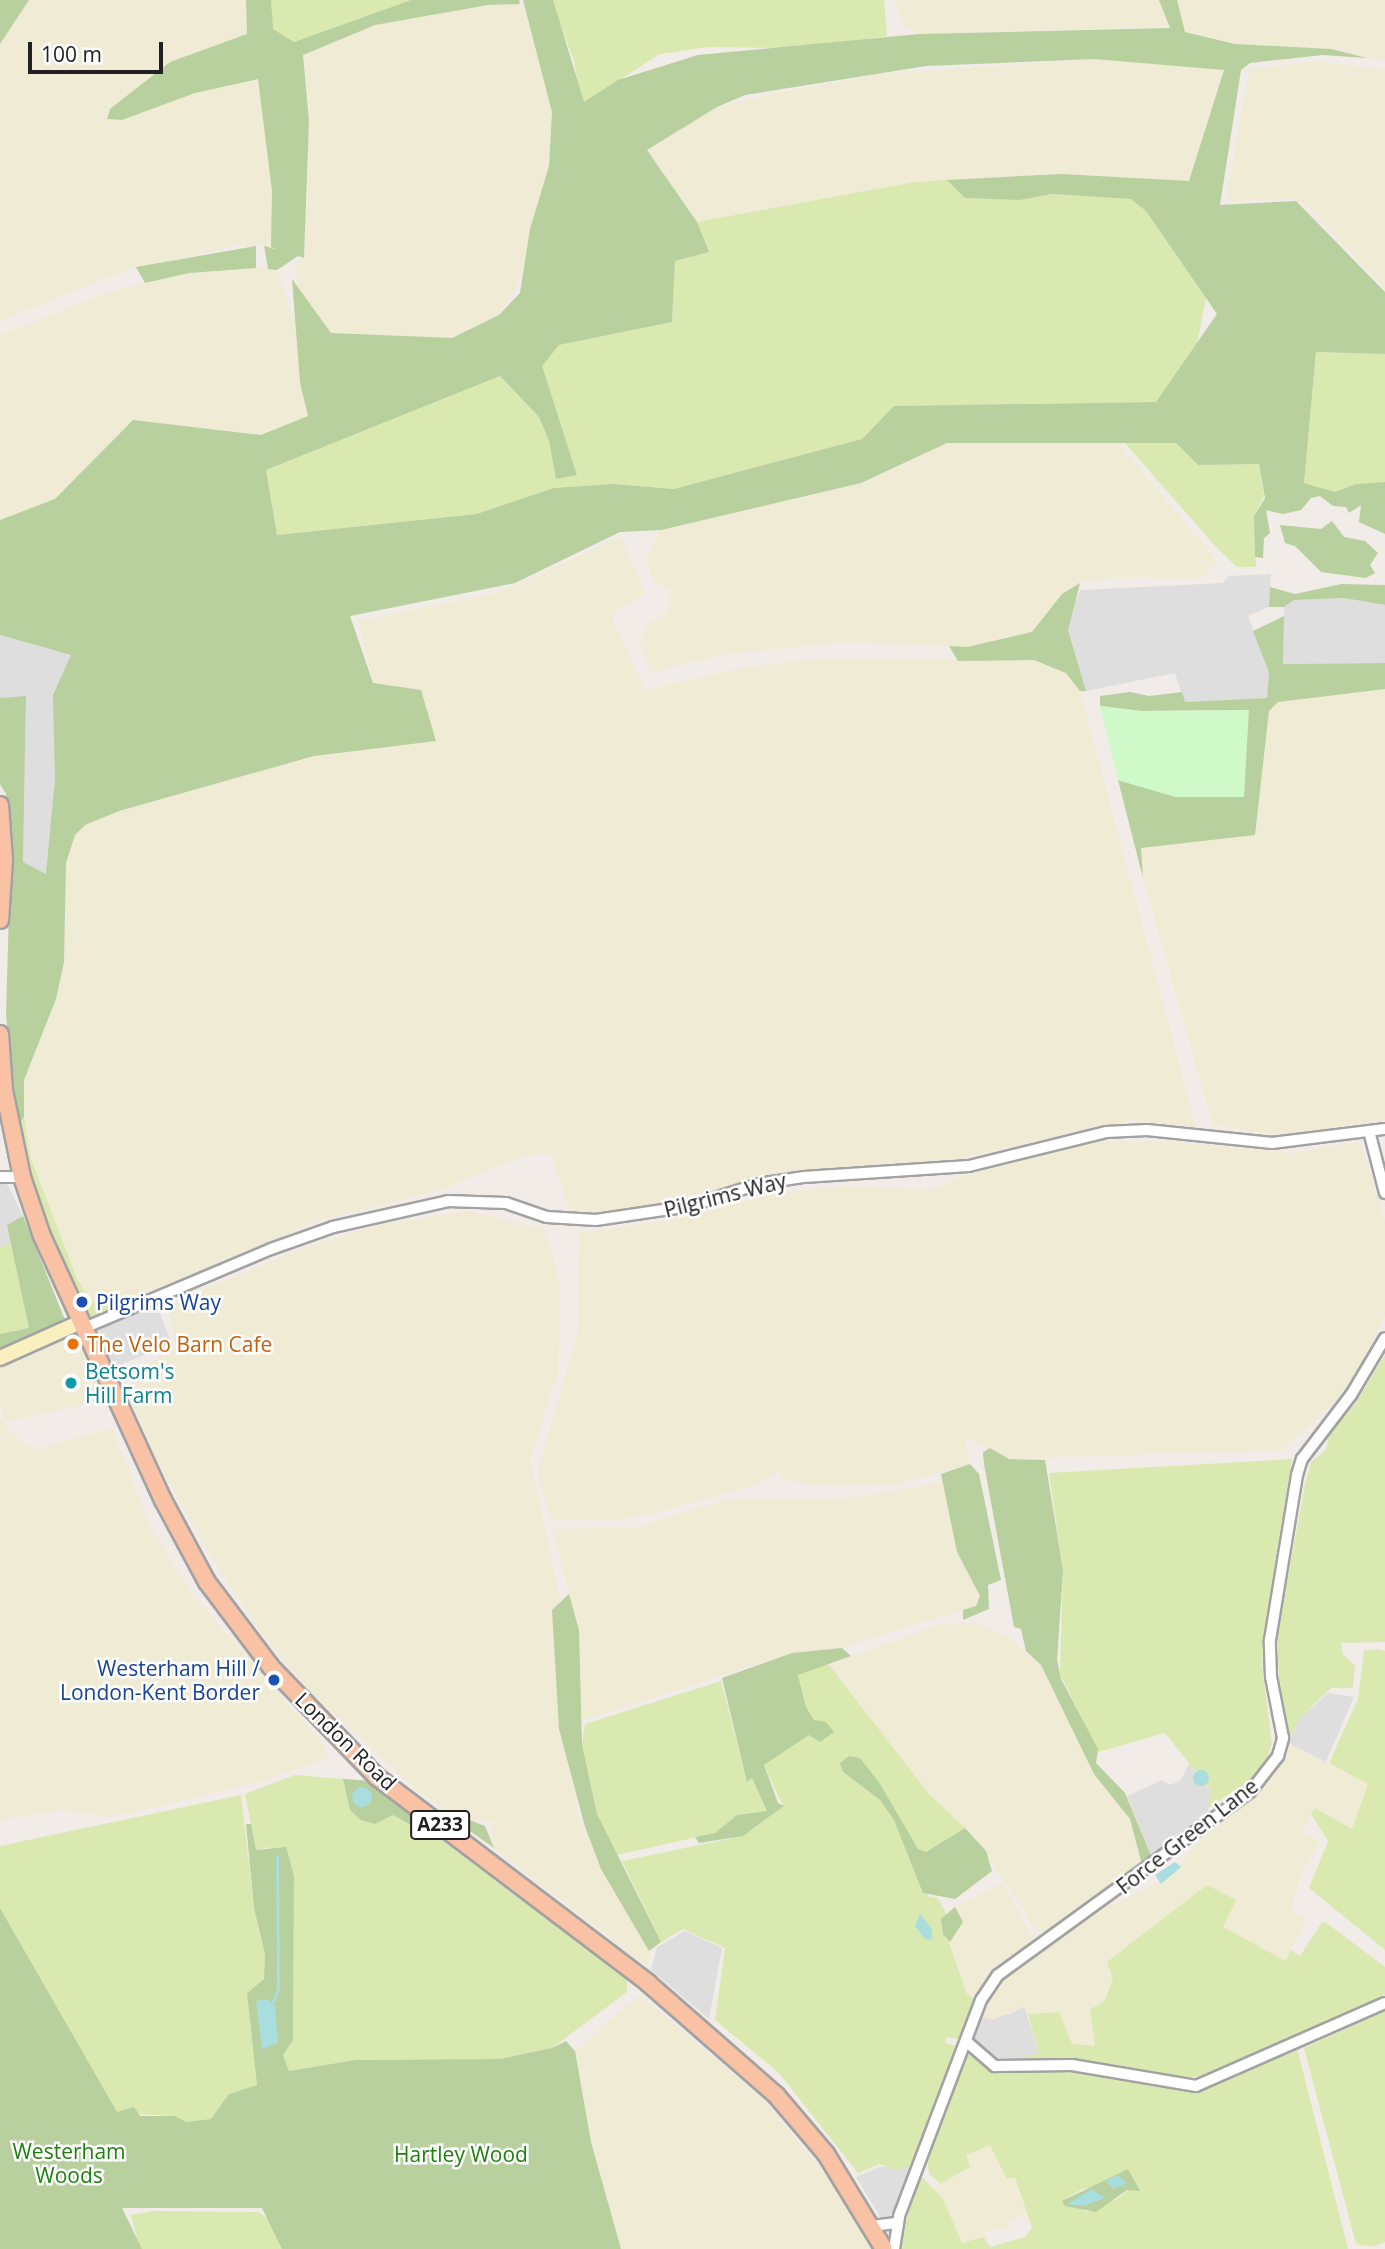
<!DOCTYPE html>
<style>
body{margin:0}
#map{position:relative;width:1385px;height:2249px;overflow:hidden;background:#f1ece8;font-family:"Open Sans",sans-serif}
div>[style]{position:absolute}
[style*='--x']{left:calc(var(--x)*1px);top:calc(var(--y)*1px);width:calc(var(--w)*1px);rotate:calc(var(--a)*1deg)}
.residential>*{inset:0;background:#dfdede;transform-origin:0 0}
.farmland>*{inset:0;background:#efebd5}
.grass>*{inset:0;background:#d9e9b0}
.forest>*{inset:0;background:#b8cf9e}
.park>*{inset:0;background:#cff9c8}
.water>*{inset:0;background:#add}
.round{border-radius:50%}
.stream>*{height:2.5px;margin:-1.25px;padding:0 1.25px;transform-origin:1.25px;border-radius:1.25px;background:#add}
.roads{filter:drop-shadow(2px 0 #a2a2a2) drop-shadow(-2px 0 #a2a2a2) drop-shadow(0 2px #a2a2a2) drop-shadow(0 -2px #a2a2a2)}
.street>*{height:10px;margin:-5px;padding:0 5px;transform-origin:5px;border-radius:5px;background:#fff}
.secondary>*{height:14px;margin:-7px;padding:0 7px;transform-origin:7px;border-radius:7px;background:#f9efbf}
.primary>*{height:16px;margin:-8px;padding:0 8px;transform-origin:8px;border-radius:8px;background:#fac2a5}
.dots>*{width:19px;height:19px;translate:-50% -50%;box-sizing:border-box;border:4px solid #fff;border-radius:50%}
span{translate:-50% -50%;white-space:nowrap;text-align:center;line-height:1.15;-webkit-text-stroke:5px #fff;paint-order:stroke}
.shield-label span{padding:2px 5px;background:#fff;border:2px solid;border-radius:5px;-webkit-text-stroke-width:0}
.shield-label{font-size:19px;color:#212121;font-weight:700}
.street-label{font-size:21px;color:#212121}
.transit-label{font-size:21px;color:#164399}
.left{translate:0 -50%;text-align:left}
.right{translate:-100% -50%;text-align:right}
.food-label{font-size:21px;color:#c56008}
.culture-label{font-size:21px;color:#0d838f}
.park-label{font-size:21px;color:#1e800f}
.scale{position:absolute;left:28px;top:42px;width:135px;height:32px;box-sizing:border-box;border:4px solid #212121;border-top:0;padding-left:9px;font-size:21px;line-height:24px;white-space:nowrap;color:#212121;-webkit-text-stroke:5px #fff;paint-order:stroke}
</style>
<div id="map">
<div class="residential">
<div style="clip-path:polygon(1271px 574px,1269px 607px,1248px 616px,1269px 674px,1267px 698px,1184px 702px,1175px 673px,1086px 691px,1068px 630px,1071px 608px,1081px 590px,1223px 583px,1228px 576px)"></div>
<div style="clip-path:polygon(1344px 598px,1385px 605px,1385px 663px,1283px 664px,1284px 607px,1294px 600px)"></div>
<div style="clip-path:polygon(0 635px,74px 656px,55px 778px,47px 875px,23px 862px,26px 697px,0 698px)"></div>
<div style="clip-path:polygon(0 1183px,8px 1185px,23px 1216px,7px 1225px,12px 1244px,0 1247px)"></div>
<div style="left:156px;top:1304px;width:43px;height:64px;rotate:68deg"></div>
<div style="clip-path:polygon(1328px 1693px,1354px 1697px,1326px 1762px,1288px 1743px,1298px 1720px)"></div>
<div style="clip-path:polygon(1189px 1764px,1211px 1792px,1207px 1814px,1152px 1858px,1127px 1796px,1162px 1780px,1170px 1785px,1181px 1780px)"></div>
<div style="clip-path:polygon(685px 1931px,722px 1948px,709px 2019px,651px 1970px,657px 1947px)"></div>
<div style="clip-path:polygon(1024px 2006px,1039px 2053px,997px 2063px,972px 2038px,979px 2016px,1011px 2014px)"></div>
<div style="clip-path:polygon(879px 2167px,912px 2167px,890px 2220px,882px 2220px,856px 2177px)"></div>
</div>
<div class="farmland">
<div style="clip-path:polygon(29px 0,246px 0,247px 34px,170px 62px,137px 92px,106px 111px,107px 119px,122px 120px,199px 91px,258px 78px,272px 191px,271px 247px,242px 245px,129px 269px,0 321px,0 44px)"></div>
<div style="clip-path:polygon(895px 0,1160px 0,1168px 23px,1163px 27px,919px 34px,904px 25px)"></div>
<div style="clip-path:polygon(1177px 0,1385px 0,1385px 60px,1325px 49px,1262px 49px,1185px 33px)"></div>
<div style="clip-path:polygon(520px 4px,527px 9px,547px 61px,552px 112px,549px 166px,524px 268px,513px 293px,499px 315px,452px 338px,381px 343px,322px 332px,299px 293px,295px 265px,304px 258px,308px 198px,309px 106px,303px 55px,375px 25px,488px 5px)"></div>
<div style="clip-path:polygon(1094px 59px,1224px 70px,1189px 181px,1061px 174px,915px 182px,697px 222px,647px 149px,717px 107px,777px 93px,879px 74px)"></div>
<div style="clip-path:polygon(1317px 61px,1385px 70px,1385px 289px,1307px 205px,1292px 199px,1231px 201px,1227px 196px,1249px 69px)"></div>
<div style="clip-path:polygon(246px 267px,277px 270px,295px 323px,300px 383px,308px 416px,261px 435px,133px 420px,55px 499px,0 520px,0 335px,112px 291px,189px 273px)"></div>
<div style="clip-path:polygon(947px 443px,1118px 443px,1217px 561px,1200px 578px,1115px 577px,1080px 583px,1062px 594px,1032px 632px,967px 647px,842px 642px,720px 655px,654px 672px,649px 667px,640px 642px,647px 625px,669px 612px,669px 590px,652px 580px,646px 556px,661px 530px,861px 483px)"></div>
<div style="clip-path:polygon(621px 537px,645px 594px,614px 612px,613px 620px,645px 690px,748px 667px,807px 660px,1034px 660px,1066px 673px,1080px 691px,1196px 1127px,1132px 1120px,961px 1158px,786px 1171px,663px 1203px,600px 1213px,570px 1212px,550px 1153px,523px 1156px,443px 1189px,318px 1221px,140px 1296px,112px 1305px,90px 1302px,56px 1232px,30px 1156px,24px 1117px,24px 1080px,56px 999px,64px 962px,66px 863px,75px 835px,85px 825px,119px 811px,314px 756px,435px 741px,420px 690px,373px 683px,359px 621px,497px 593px)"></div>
<div style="clip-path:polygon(1385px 689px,1385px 1120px,1277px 1135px,1213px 1125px,1143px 878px,1141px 848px,1255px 835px,1269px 711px,1278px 702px,1315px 695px)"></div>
<div style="clip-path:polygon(1164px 1141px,1295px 1153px,1358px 1142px,1364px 1155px,1385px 1221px,1385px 1316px,1359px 1370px,1336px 1400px,1283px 1450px,1011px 1459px,965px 1437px,970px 1464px,891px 1486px,814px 1486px,783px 1479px,779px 1472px,751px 1486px,655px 1513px,622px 1519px,553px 1520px,550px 1516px,537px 1472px,578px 1331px,579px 1233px,664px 1221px,782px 1192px,845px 1186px,929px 1190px,965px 1176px,1096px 1142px)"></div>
<div style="clip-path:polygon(469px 1211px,543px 1229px,552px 1249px,560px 1291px,558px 1371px,530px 1460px,561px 1603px,552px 1610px,559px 1729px,576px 1798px,570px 1801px,577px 1801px,577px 1813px,601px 1869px,649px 1951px,648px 1967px,494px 1848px,491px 1825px,500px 1822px,453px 1817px,410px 1784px,308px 1690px,264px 1637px,209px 1554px,157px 1460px,129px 1397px,136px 1371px,176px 1347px,170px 1315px,173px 1303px,300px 1249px,377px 1225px)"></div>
<div style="clip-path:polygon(78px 1335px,105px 1400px,5px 1422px,0 1406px,0 1363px)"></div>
<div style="clip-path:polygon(0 1417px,4px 1426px,33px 1450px,112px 1428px,149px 1524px,191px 1593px,322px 1742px,328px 1757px,265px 1781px,112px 1817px,60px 1810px,0 1821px)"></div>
<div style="clip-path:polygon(945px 1482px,957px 1552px,980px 1596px,975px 1606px,824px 1653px,791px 1653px,584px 1720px,579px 1705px,579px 1630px,552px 1529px,638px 1527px,728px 1499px,843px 1499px)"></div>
<div style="clip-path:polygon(943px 1623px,975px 1623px,1006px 1635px,1040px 1665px,1103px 1786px,1119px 1799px,1130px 1820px,1141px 1861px,1044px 1935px,1032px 1924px,976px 1838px,929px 1794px,829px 1665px)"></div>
<div style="clip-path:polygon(1288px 1743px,1368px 1784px,1352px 1829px,1315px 1808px,1303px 1831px,1320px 1842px,1300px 1877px,1291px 1910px,1306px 1921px,1285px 1961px,1222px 1927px,1128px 1949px,1107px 1962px,1114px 1978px,1090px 2021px,1095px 2046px,1072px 2044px,1059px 2012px,1028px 2014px,1024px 2007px,992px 2020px,979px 2016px,997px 1984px,1014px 1969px,1111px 1902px,1113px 1905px,1158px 1882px,1182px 1862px,1225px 1810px,1273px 1770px)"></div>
<div style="clip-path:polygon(1002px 1883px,1036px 1943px,990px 1974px,975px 1995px,968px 1995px,950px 1942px,963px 1922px,955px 1907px)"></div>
<div style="clip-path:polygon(639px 1995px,759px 2095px,833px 2184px,872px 2249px,621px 2249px,591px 2142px,575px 2051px)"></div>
<div style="clip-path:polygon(990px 2144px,1007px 2178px,1015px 2177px,1026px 2214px,1010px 2221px,1010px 2227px,984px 2232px,984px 2237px,962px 2244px,934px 2188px,970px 2167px,966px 2156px)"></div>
</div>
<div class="grass">
<div style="clip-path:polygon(271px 0,411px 0,294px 42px,272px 29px)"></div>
<div style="clip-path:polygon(551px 0,884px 0,887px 36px,795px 48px,708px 47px,660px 54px,581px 105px,574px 61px)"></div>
<div style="clip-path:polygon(947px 180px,966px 198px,1020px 200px,1049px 194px,1132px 199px,1146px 211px,1206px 298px,1197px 344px,1156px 402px,894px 406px,862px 439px,674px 489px,613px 484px,557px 488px,477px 514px,277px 535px,266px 470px,500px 376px,539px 417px,549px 441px,556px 479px,577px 474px,541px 366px,559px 345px,672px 322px,675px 261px,709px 252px,697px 222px,915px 182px)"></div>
<div style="clip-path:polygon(1316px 352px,1385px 354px,1385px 482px,1356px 484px,1335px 492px,1304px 483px)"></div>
<div style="clip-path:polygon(1125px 443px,1176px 443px,1198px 465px,1259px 464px,1264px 496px,1254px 516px,1256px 567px,1237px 567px,1215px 546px)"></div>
<div style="clip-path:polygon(24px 1117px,30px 1156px,76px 1276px,90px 1302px,112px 1305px,113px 1310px,89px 1318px,53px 1243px,25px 1159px,18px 1125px)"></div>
<div style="clip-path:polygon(12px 1244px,29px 1328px,0 1334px,0 1247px)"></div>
<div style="clip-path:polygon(1385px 1355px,1385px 1642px,1341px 1643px,1343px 1655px,1355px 1665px,1353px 1688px,1331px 1688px,1298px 1720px,1290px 1738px,1280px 1696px,1277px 1637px,1305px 1485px,1311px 1462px,1326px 1450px,1330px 1431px,1355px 1404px)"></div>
<div style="clip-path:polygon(1292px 1459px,1264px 1632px,1262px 1666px,1272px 1744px,1265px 1762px,1246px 1783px,1208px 1808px,1211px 1791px,1165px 1733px,1098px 1752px,1060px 1674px,1063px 1570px,1049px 1473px)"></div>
<div style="clip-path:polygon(1378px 1649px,1385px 1651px,1385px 1950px,1309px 1888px,1328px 1841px,1311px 1814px,1315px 1808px,1352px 1829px,1368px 1784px,1329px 1763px,1358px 1699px,1364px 1650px)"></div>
<div style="clip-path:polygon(820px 1664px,829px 1665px,929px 1794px,965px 1828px,926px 1852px,918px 1849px,860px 1758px,843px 1772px,880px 1800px,894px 1820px,929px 1897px,938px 1898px,947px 1915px,941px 1919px,967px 1994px,976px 1999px,962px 2040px,946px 2037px,945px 2043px,960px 2047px,912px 2167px,894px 2170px,879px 2164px,858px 2173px,778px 2072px,715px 2020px,725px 1948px,683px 1929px,661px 1942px,622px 1861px,729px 1839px,754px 1829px,783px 1806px,764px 1765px,809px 1735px,814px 1720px,806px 1707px,798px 1674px)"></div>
<div style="clip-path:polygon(721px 1681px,747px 1781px,752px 1778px,768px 1812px,737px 1815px,715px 1833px,617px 1855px,597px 1814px,582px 1745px,585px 1724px)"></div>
<div style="clip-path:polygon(295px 1775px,343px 1779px,346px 1790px,375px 1824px,393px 1815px,411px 1825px,415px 1834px,438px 1837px,627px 1980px,627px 1992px,552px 2048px,500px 2059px,355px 2060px,289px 2071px,283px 2055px,293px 2040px,294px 1876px,270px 1847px,256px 1850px,245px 1794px)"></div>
<div style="clip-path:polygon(241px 1795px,254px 1908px,265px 1954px,264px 1979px,247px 1993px,257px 2085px,229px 2094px,212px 2119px,186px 2122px,175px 2116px,117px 2113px,0 1908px,0 1846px)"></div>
<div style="clip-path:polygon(1207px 1885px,1236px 1900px,1223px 1927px,1285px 1961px,1291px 1950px,1300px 1956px,1322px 1922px,1328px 1924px,1385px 1967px,1385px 1995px,1205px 2075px,1188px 2078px,1057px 2059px,997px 2063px,1039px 2053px,1028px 2014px,1059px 2012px,1072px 2044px,1095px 2046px,1090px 2010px,1105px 2000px,1113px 1978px,1107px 1962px)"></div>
<div style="clip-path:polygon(1385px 2011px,1385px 2242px,1373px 2247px,1356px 2244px,1304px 2048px)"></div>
<div style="clip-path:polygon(evenodd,1297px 2048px,1348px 2249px,899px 2249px,919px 2174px,943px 2199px,962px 2243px,984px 2237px,990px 2247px,1025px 2237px,1032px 2228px,1015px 2177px,1007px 2179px,990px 2145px,966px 2155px,970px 2167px,940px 2184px,929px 2173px,927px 2159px,963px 2058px,972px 2052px,998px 2073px,1059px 2070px,1109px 2074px,1198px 2091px,1297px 2048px,1138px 2181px,1119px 2198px,1087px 2212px,1069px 2197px,1082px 2189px,1138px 2181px)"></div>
<div style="clip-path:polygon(152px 2211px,258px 2212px,275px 2224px,289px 2249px,140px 2249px,131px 2215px)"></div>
</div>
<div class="forest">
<div style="clip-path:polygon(0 0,29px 0,0 44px)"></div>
<div style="clip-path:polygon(246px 0,271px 0,273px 29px,294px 42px,411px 0,519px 0,520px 4px,488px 5px,375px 25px,303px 55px,309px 121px,304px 258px,298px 256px,277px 270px,268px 269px,264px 246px,279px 250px,271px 247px,272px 191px,258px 79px,195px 93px,122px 120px,107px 119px,110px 109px,170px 62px,247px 34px)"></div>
<div style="clip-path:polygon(evenodd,523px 0,553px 0,584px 102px,618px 80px,698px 55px,919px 34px,1170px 28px,1159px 0,1177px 0,1185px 32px,1235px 44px,1331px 49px,1367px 58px,1323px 55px,1250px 63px,1241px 70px,1220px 205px,1296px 201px,1385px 292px,1385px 354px,1316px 352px,1304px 483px,1335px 492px,1356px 484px,1385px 482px,1385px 534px,1359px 522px,1361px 505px,1349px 513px,1346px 507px,1333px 506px,1320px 496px,1311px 498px,1301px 510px,1283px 514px,1266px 510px,1270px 533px,1264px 538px,1263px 558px,1255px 557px,1254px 516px,1265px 498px,1259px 464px,1198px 465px,1176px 443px,947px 443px,861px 483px,661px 530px,620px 532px,515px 583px,350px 616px,373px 683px,421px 690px,436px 741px,314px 756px,119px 811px,85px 825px,75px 835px,66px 863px,64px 962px,56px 999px,24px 1080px,24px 1117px,18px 1125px,6px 1015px,10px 876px,9px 819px,6px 794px,0 784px,0 698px,26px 696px,23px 862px,46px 874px,55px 778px,53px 695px,71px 655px,0 635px,0 520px,55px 499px,133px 420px,261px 435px,308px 416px,300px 383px,292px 279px,331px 333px,452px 338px,499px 315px,520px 293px,530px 229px,549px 166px,552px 112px,523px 0,1094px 59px,1224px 70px,1189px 181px,1061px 174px,947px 180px,965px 198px,1020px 200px,1052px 194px,1131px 199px,1146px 211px,1217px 314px,1156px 402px,894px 406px,862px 439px,674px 489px,613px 484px,554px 488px,477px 514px,277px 535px,266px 470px,500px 376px,539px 417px,549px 441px,556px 479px,577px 475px,542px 366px,559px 345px,672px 322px,675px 261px,709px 252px,697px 222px,647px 150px,717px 107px,745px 95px,926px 66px,1094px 59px)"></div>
<div style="clip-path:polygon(256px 246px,256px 268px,189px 273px,145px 283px,136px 267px)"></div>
<div style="clip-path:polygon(1332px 521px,1344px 537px,1365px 541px,1378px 553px,1370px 565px,1375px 573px,1366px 578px,1321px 572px,1295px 546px,1285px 543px,1280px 525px,1321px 529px)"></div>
<div style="clip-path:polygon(1080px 583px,1068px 630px,1086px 691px,1080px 691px,1066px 673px,1034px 660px,958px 661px,949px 646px,967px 647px,1032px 632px,1062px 594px)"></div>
<div style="clip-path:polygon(1341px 584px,1385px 585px,1385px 605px,1344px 598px,1294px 600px,1284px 607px,1269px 607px,1270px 587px,1295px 594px)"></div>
<div style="clip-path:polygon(1284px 616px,1283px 664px,1385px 663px,1385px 689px,1278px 702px,1269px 711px,1255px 835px,1141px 848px,1143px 878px,1118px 780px,1176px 797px,1249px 710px,1141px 711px,1100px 706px,1100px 696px,1130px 692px,1149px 696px,1182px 692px,1185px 702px,1267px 698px,1269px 673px,1253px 631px)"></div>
<div style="clip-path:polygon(23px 1216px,67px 1325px,0 1350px,0 1334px,29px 1328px,7px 1225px)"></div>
<div style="clip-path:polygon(990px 1448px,1009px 1459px,1045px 1460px,1063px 1570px,1057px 1660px,1061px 1679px,1098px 1749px,1096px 1763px,1125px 1793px,1152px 1858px,1141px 1861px,1130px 1819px,1094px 1774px,1041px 1665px,1026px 1651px,1021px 1629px,1014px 1627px,984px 1464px,983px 1452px)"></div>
<div style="clip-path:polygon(970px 1464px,979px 1474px,1001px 1580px,988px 1585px,989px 1609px,963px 1620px,963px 1610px,976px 1606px,980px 1596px,957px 1552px,941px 1474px)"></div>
<div style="clip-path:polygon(569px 1594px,579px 1630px,582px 1745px,597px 1814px,661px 1942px,649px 1951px,601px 1869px,585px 1827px,559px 1729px,552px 1610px)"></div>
<div style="clip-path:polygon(842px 1648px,851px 1656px,798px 1675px,806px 1707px,814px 1720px,826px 1722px,834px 1732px,820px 1742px,809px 1735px,764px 1765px,778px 1803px,784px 1806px,743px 1836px,699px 1843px,695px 1837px,715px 1833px,737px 1815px,767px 1811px,752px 1778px,747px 1782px,722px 1678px,792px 1653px)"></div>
<div style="clip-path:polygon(849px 1756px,860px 1758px,880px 1784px,918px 1849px,926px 1852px,965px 1828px,986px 1851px,992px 1871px,955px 1899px,923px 1893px,894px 1820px,880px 1800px,843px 1772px,840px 1763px)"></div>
<div style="clip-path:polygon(343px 1779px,373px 1781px,438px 1837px,415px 1834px,411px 1825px,393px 1815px,375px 1824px,361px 1820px,350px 1810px)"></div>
<div style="clip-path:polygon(467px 1819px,485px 1826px,494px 1848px,460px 1824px)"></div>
<div style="clip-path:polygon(246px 1824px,251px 1824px,256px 1850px,286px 1847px,294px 1876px,293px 2040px,283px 2055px,289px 2071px,355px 2060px,500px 2059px,552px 2048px,566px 2041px,575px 2051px,591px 2142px,621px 2249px,282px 2249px,262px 2208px,122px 2208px,142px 2249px,0 2249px,0 1908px,117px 2112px,134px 2107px,140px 2116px,175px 2116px,186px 2122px,211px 2119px,229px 2094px,257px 2085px,247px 1993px,264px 1979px,265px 1954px,254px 1908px)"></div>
<div style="clip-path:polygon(955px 1907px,963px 1922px,950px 1942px,943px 1934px,941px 1919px)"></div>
<div style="clip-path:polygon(1128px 2169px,1140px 2191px,1127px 2190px,1096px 2212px,1065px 2206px,1062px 2201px)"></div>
</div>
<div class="park">
<div style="clip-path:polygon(1100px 706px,1141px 711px,1249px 710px,1244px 797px,1176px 797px,1118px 780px)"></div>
</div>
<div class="water">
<div class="round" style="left:1193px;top:1770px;width:16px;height:16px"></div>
<div class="round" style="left:352px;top:1787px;width:20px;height:20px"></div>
<div style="clip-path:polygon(1175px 1862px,1181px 1867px,1161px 1884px,1155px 1875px)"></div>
<div style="clip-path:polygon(920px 1914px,932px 1929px,932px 1939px,926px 1940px,915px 1926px)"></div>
<div style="clip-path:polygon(267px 1999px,275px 2006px,278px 2043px,262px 2049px,256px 2001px)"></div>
<div style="clip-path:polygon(1118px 2175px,1127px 2183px,1114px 2189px,1105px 2181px)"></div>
<div style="clip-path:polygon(1092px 2189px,1105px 2198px,1083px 2206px,1067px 2204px)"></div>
</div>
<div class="stream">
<div style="--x:273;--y:2002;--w:14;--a:-69"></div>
<div style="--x:278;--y:1989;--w:132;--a:-90.4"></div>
</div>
<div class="roads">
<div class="street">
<div style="--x:1369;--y:1131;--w:64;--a:75.5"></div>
<div style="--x:0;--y:1177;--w:22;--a:0"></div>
<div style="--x:84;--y:1328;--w:203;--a:-22.9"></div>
<div style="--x:271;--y:1249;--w:66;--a:-19.5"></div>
<div style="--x:333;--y:1227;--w:118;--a:-12.7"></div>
<div style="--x:448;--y:1201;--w:58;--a:2"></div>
<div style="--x:506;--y:1203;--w:43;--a:18.9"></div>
<div style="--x:547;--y:1217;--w:49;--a:3.5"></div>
<div style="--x:596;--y:1220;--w:95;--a:-8.5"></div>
<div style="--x:690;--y:1206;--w:71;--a:-17.9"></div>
<div style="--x:758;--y:1184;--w:47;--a:-8.7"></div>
<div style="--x:804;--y:1177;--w:165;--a:-3.8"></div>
<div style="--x:969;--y:1166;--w:141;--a:-13.9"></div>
<div style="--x:1106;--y:1132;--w:41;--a:-2.8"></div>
<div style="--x:1147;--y:1130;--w:126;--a:5.9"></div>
<div style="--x:1272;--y:1143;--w:114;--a:-7.1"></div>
<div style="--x:967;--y:2042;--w:37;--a:41"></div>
<div style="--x:995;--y:2066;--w:77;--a:-0.7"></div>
<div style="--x:1072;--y:2065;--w:126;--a:9.6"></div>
<div style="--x:1196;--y:2086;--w:206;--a:-23.7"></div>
<div style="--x:872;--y:2226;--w:26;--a:-7"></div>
<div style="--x:894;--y:2249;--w:33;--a:-81"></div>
<div style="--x:899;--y:2216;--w:231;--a:-69.2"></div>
<div style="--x:981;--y:2000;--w:30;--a:-56"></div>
<div style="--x:998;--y:1975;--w:311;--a:-36"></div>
<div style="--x:1250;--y:1792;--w:46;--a:-52.1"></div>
<div style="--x:1278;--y:1756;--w:19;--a:-74"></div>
<div style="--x:1283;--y:1738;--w:62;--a:-101.1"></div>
<div style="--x:1271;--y:1677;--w:37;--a:-92"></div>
<div style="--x:1270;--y:1640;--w:167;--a:-80.7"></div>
<div style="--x:1297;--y:1475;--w:17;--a:-73"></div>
<div style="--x:1302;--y:1459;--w:81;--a:-52.6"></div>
<div style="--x:1351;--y:1395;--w:66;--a:-59.2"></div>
</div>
<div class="secondary">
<div style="--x:0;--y:1358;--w:89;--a:-24"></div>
</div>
<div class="primary">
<div style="--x:0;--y:805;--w:55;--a:85.8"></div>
<div style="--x:4;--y:860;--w:60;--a:93.8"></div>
<div style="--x:0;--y:1034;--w:56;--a:85.9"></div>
<div style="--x:4;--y:1090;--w:89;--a:78.3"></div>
<div style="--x:22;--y:1177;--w:62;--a:71.3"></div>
<div style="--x:42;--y:1236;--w:290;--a:65.4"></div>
<div style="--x:163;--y:1500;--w:93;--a:61.8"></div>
<div style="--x:207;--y:1582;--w:106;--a:53"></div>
<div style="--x:271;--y:1667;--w:153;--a:46.1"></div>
<div style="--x:377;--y:1777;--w:340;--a:37.2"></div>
<div style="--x:648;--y:1983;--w:170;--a:41.2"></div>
<div style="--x:776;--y:2095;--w:77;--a:49.7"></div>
<div style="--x:826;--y:2154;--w:111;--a:58.6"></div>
</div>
</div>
<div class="dots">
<div style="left:82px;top:1302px;background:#1a4fb4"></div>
<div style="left:73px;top:1344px;background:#e8710a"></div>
<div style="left:71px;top:1383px;background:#0f9aa8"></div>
<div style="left:274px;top:1680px;background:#1a4fb4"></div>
</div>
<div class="shield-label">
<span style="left:440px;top:1825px">A233</span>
</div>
<div class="street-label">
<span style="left:725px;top:1195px;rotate:-14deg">Pilgrims Way</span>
<span style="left:346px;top:1741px;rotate:44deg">London Road</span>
<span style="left:1187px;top:1836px;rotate:-38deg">Force Green Lane</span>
</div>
<div class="transit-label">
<span class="left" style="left:96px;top:1302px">Pilgrims Way</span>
<span class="right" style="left:260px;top:1680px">Westerham Hill /<br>London-Kent Border</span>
</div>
<div class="food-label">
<span class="left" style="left:87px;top:1344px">The Velo Barn Cafe</span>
</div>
<div class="culture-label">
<span class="left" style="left:85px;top:1383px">Betsom's<br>Hill Farm</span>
</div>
<div class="park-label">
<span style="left:69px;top:2163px">Westerham<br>Woods</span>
<span style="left:461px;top:2154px">Hartley Wood</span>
</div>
<div class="scale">100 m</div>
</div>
